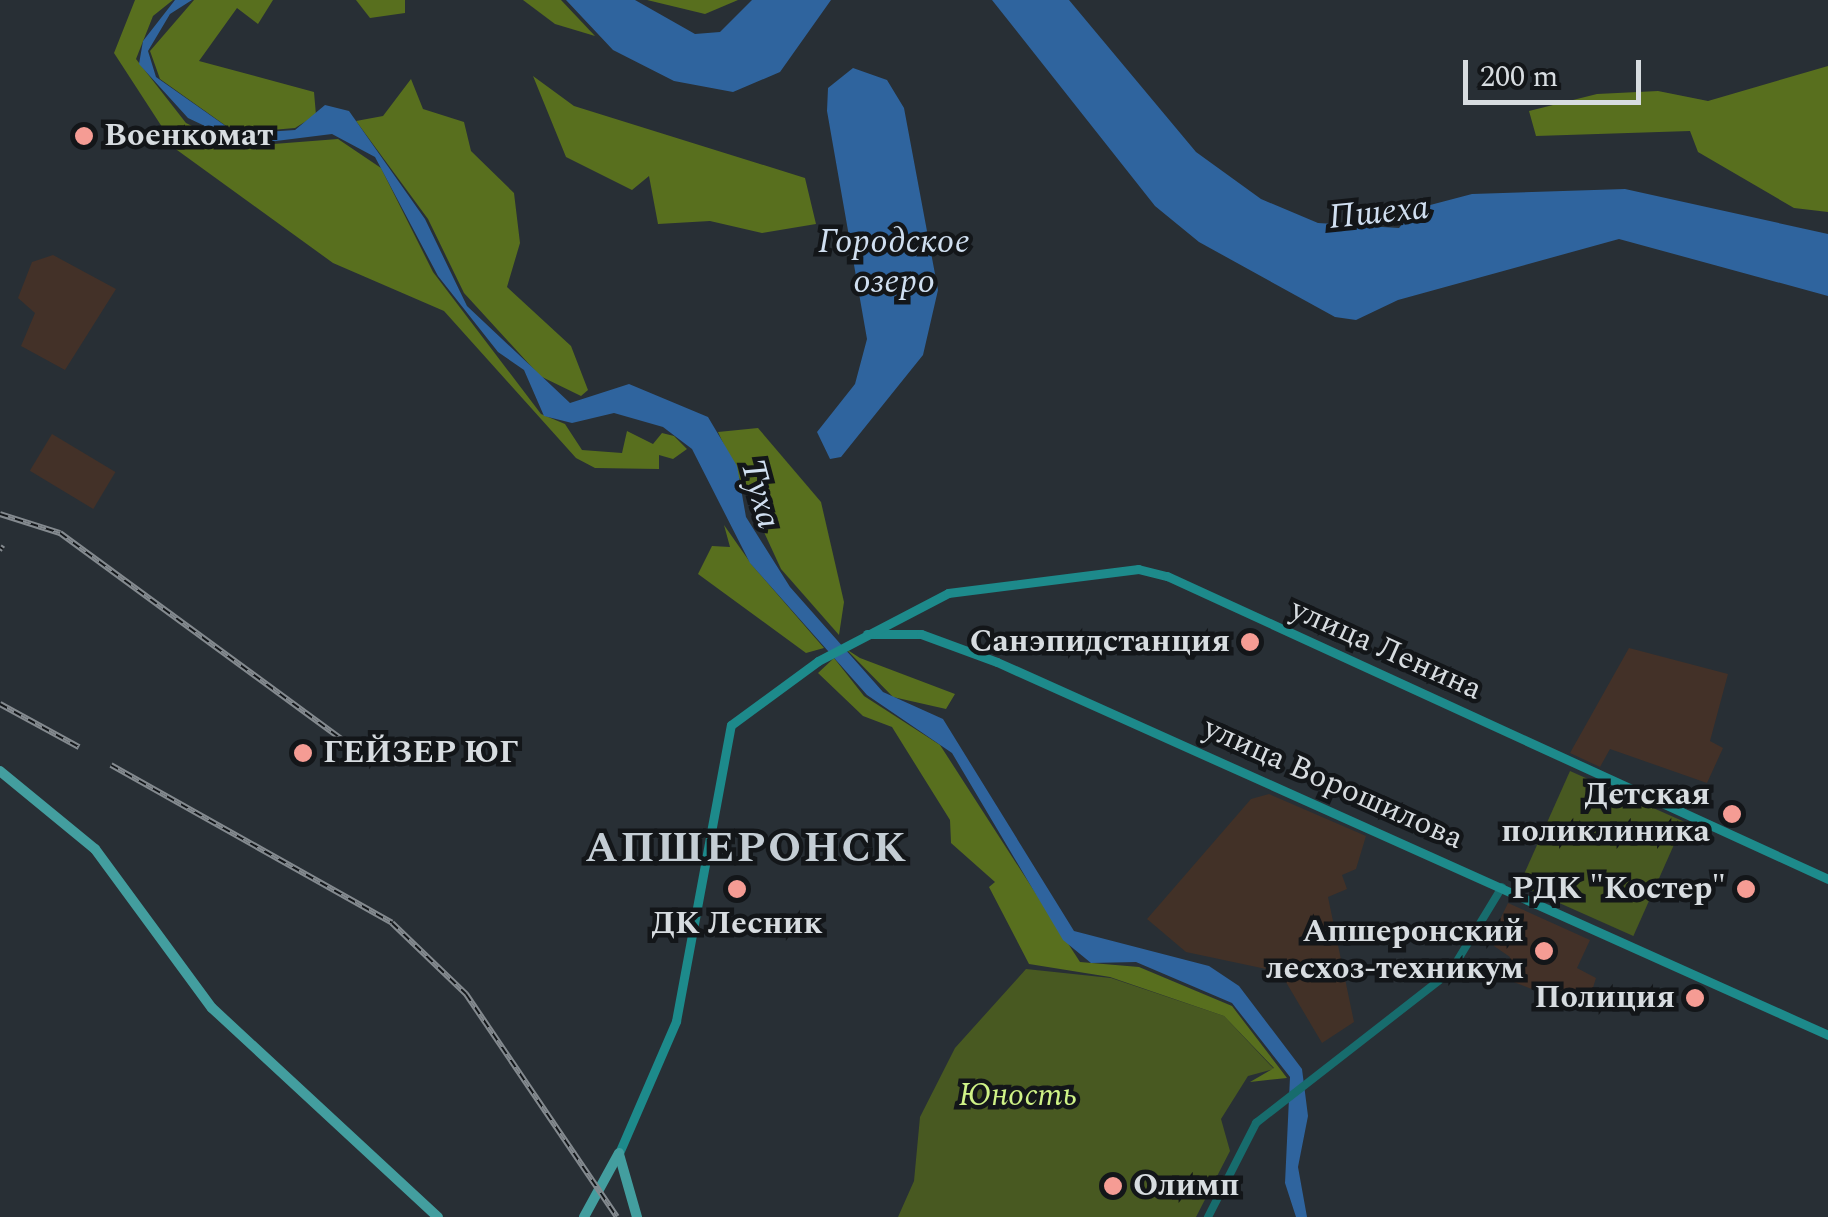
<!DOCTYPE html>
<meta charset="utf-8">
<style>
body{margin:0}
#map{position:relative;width:1828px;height:1217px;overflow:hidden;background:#282f35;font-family:Spectral,serif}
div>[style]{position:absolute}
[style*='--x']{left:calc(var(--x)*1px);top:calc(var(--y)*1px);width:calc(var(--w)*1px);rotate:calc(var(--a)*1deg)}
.commercial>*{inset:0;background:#423127}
.education>*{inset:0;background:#433128;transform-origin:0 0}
.green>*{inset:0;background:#485921;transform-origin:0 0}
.forest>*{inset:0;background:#586f1e}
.water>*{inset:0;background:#2f649e}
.tertiary>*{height:8px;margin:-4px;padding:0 4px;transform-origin:4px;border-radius:4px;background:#176c6d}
.secondary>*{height:9px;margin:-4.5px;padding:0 4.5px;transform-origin:4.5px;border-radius:4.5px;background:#1d8a8b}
.primary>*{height:10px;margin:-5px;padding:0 5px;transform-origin:5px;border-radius:5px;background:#439e9f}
.rail>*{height:6px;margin-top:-3px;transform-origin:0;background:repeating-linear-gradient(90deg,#131619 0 8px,#848a8f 0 16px);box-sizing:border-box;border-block:2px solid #848a8f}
.dots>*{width:28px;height:28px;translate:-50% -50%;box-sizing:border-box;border:5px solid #131619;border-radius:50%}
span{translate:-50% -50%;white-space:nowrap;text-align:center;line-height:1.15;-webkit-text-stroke:9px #131619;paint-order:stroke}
.poi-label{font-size:32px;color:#d7dce0;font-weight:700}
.left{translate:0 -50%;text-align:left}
.right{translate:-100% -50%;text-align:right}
.street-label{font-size:32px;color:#d7dce0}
.park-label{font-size:32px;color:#cff287;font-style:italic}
.water-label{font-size:35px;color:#d0dff0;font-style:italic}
.district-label{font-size:42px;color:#c4cdd4;font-weight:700;letter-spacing:2.5px}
.scale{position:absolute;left:1463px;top:60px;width:178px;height:45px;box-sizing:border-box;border:5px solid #d7dce0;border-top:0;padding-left:12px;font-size:30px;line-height:35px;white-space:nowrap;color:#d7dce0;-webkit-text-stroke:8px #131619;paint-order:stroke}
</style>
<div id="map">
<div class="commercial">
<div style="clip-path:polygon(1269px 794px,1366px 836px,1356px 869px,1342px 875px,1347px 889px,1328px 897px,1354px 1022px,1322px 1043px,1280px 972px,1186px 952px,1147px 919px,1251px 799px)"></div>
</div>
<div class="education">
<div style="clip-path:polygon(53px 255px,116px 289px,65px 370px,21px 346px,35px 313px,18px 298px,32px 262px)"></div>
<div style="left:52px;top:434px;width:74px;height:43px;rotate:31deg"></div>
<div style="clip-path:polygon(1629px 648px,1728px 674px,1710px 741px,1723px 748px,1707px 783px,1610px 749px,1600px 767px,1570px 753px)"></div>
<div style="clip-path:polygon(1508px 903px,1590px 940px,1577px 968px,1596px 978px,1586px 1010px,1506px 979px,1510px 957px,1494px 946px,1494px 932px)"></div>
</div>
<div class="green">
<div style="left:1570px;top:771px;width:125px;height:125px;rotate:24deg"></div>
<div style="clip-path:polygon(1026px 969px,1111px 978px,1224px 1016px,1274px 1069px,1248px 1076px,1221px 1119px,1230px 1151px,1196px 1217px,898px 1217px,914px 1181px,920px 1117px,955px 1048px)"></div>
</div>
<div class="forest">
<div style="clip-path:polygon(135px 0,173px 0,153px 16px,136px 59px,186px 123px,234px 147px,338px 139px,381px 168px,433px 272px,541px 414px,565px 424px,582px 450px,622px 453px,627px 431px,653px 444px,662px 433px,674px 436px,687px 449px,673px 459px,659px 455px,659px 469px,595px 468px,576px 458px,444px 311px,333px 263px,177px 150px,114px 53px)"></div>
<div style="clip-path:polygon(194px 0,273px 0,258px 24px,237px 8px,199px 61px,314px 92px,316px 115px,295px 128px,236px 133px,160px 79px,150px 51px)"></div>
<div style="clip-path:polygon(356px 0,405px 0,405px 13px,370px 18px)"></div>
<div style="clip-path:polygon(523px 0,561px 0,595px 36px,555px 24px)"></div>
<div style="clip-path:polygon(647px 0,738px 0,705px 14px)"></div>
<div style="clip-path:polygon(1828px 66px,1828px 212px,1794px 208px,1698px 152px,1690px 131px,1536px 136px,1529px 111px,1597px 94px,1658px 91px,1708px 101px)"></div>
<div style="clip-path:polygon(533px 76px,574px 106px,805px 178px,816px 224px,762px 233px,710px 221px,658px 224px,649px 176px,632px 190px,566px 157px)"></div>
<div style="clip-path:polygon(411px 79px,423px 109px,464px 122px,471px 151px,514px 193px,520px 243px,507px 287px,571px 346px,588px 390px,581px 396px,540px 376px,464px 293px,428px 219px,356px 121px,383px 116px)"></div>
<div style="clip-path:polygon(758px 428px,821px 502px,844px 602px,839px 635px,781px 569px,718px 432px)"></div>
<div style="clip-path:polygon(724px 525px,752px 565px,824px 648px,806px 653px,698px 574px,712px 546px,730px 547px)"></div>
<div style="clip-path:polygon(846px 649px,860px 658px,955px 694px,946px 709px,893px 697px)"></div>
<div style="clip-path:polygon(834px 658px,864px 696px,940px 745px,1080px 962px,1139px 967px,1232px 1006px,1287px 1078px,1250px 1082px,1274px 1068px,1224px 1016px,1110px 977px,1029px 964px,989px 887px,995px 882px,951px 843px,950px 820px,892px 727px,863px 716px,818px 673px)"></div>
</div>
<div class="water">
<div style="clip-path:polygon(175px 0,192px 0,170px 14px,148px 51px,156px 77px,237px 134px,295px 130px,325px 105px,349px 111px,425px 219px,467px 306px,570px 403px,629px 384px,708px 417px,737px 466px,746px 517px,790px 587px,883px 692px,943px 719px,1074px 931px,1209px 966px,1239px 986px,1302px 1069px,1308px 1116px,1298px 1167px,1307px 1217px,1296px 1217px,1285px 1183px,1290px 1077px,1232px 1003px,1136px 962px,1091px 963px,1063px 940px,952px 753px,867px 695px,750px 563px,692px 449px,663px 427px,614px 413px,572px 423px,544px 416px,524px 370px,498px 352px,438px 276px,375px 157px,332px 134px,245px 145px,188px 118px,139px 64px,143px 41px)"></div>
<div style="clip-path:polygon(566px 0,635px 0,695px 34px,720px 32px,752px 0,831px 0,780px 72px,733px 92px,674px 81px,613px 50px)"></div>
<div style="clip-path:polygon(992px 0,1069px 0,1196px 152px,1261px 199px,1318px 223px,1399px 228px,1415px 209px,1472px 194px,1625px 189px,1828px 234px,1828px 296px,1619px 239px,1398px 300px,1356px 320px,1335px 317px,1199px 242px,1155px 206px)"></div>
<div style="clip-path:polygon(853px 68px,887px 80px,904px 108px,938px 290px,923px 355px,841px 457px,830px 459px,817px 432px,855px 384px,867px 339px,827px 111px,828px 88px)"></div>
</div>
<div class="tertiary">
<div style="--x:1208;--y:1217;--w:106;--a:-62.9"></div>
<div style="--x:1256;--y:1123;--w:247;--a:-37.9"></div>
<div style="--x:1451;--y:971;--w:98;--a:-58.7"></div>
</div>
<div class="secondary">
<div style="--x:867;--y:634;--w:54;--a:0"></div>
<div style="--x:921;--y:634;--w:81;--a:20.2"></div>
<div style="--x:997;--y:662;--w:911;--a:24.17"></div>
<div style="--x:619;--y:1153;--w:144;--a:-66.6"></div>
<div style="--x:676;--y:1021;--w:301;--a:-79.5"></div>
<div style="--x:731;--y:725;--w:108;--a:-36.3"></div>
<div style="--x:818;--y:661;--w:147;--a:-27.6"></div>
<div style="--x:948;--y:593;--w:192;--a:-7.2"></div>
<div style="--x:1138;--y:569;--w:30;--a:14"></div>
<div style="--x:1167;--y:576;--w:727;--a:24.63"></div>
</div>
<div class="primary">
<div style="--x:0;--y:771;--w:123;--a:39.4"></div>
<div style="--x:95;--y:849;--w:197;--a:53.7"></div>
<div style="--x:212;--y:1008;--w:308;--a:42.8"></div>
<div style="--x:619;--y:1154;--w:66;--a:74.1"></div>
<div style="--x:584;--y:1217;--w:73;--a:-61.3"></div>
</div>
<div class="rail">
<div style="--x:0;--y:514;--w:63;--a:17.6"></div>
<div style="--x:60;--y:533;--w:351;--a:36.2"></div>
<div style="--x:0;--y:547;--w:4;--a:34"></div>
<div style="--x:0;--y:704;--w:90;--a:28.6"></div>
<div style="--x:111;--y:765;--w:322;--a:29.3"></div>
<div style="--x:392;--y:923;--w:103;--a:43.8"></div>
<div style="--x:466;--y:994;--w:269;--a:55.9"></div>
</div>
<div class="dots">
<div style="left:84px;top:136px;background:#f59c94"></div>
<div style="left:1250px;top:642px;background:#f59c94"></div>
<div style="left:303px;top:753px;background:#f59c94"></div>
<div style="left:1732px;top:814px;background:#f59c94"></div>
<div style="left:737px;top:889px;background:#f59c94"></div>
<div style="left:1746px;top:889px;background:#f59c94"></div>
<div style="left:1544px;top:951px;background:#f59c94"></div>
<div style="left:1695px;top:998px;background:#f59c94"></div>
<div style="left:1113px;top:1186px;background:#f59c94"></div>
</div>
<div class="poi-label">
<span class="left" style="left:104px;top:136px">Военкомат</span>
<span class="right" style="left:1230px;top:642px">Санэпидстанция</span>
<span class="left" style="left:323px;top:753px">ГЕЙЗЕР ЮГ</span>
<span class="right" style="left:1710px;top:814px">Детская<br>поликлиника</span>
<span class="right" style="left:1726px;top:889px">РДК "Костер"</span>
<span style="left:737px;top:924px">ДК Лесник</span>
<span class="right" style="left:1524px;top:951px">Апшеронский<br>лесхоз-техникум</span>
<span class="right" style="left:1675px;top:998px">Полиция</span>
<span class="left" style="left:1133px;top:1186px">Олимп</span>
</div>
<div class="street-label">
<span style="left:1386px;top:650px;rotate:24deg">улица Ленина</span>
<span style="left:1333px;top:784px;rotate:24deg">улица Ворошилова</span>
</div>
<div class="park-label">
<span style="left:1018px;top:1096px">Юность</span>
</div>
<div class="water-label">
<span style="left:1379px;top:213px;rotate:-6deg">Пшеха</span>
<span style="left:894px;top:262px">Городское<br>озеро</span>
<span style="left:760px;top:494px;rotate:75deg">Туха</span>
</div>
<div class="district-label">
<span style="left:747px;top:849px">АПШЕРОНСК</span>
</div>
<div class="scale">200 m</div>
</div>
